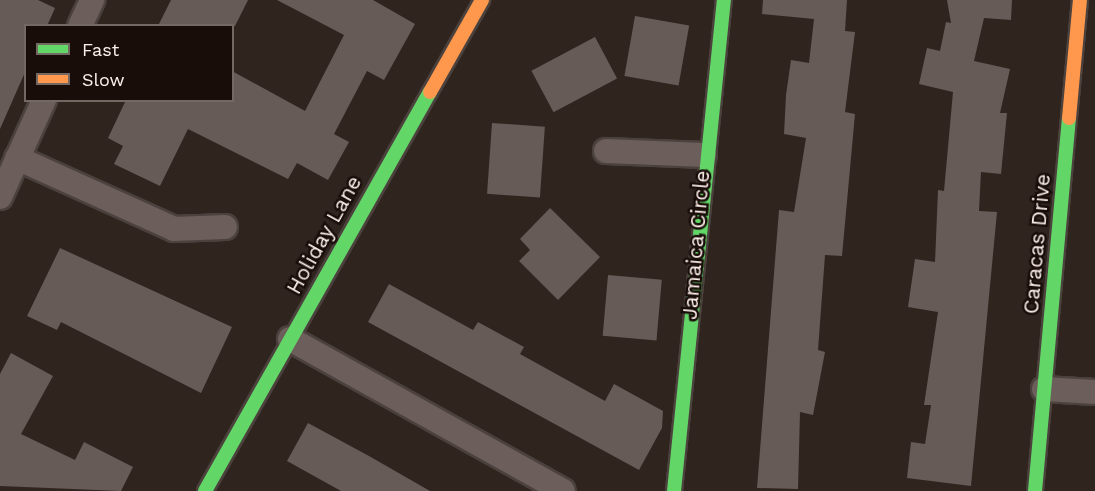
<!DOCTYPE html>
<style>
body{margin:0}
#map{position:relative;width:1095px;height:491px;overflow:hidden;background:#30241f;font-family:"Work Sans",sans-serif}
div>[style]{position:absolute}
[style*='--x']{left:calc(var(--x)*1px);top:calc(var(--y)*1px);width:calc(var(--w)*1px);rotate:calc(var(--a)*1deg)}
.building>*{inset:0;background:#665b56;transform-origin:0 0}
.roads{filter:drop-shadow(2px 0 #4b413d) drop-shadow(-2px 0 #4b413d) drop-shadow(0 2px #4b413d) drop-shadow(0 -2px #4b413d)}
.street>*{height:24px;margin:-12px;padding:0 12px;transform-origin:12px;border-radius:12px;background:#6c5e5a}
.fast>*{height:14px;margin:-7px;padding:0 7px;transform-origin:7px;border-radius:7px;background:#63d668}
.slow>*{height:14px;margin:-7px;padding:0 7px;transform-origin:7px;border-radius:7px;background:#ff974d}
span{translate:-50% -50%;white-space:nowrap;text-align:center;line-height:1.15;-webkit-text-stroke:5px #180d09;paint-order:stroke}
.street-label{font-size:21px;color:#fdf0eb}
.legend{position:absolute;left:24px;top:24px;width:210px;height:78px;box-sizing:border-box;background:#180d09;border:2px solid #746863;margin:0;padding:8px 10px;list-style:none;font-size:18px;color:#fdf0eb}
.legend li{display:flex;align-items:center;gap:12px;height:30px}
.legend b{width:30px;border:2px solid #746863}
</style>
<div id="map">
<div class="building">
<div style="clip-path:polygon(0 0,38px 0,55px 8px,47px 26px,26px 26px,26px 70px,0 129px)"></div>
<div style="clip-path:polygon(171px 0,248px 0,235px 26px,158px 26px)"></div>
<div style="clip-path:polygon(277px 0,373px 0,415px 24px,384px 80px,367px 71px,334px 134px,349px 142px,328px 180px,297px 163px,288px 179px,188px 129px,160px 186px,114px 164px,123px 146px,108px 138px,126px 100px,232px 100px,232px 71px,305px 111px,344px 35px)"></div>
<div style="clip-path:polygon(763px 0,847px 0,845px 31px,855px 32px,845px 112px,855px 114px,842px 256px,825px 255px,818px 350px,825px 352px,813px 415px,800px 412px,798px 489px,757px 488px,779px 210px,794px 212px,806px 138px,784px 134px,786px 95px,791px 60px,809px 63px,814px 19px,762px 14px)"></div>
<div style="clip-path:polygon(947px 0,1012px 0,1011px 20px,984px 18px,974px 61px,1010px 69px,1000px 113px,1007px 113px,1001px 174px,981px 172px,979px 211px,997px 212px,971px 486px,907px 478px,911px 442px,925px 444px,931px 405px,924px 405px,938px 312px,908px 307px,915px 259px,935px 262px,938px 190px,944px 191px,953px 92px,919px 84px,927px 48px,940px 51px,946px 22px,951px 23px)"></div>
<div style="left:635px;top:16px;width:55px;height:61px;rotate:10deg"></div>
<div style="left:595px;top:37px;width:47px;height:72px;rotate:62deg"></div>
<div style="left:492px;top:123px;width:53px;height:71px;rotate:4deg"></div>
<div style="clip-path:polygon(550px 208px,600px 257px,558px 300px,519px 261px,530px 250px,520px 239px)"></div>
<div style="clip-path:polygon(60px 248px,232px 327px,201px 393px,61px 322px,57px 330px,27px 316px)"></div>
<div style="left:608px;top:275px;width:54px;height:61px;rotate:5deg"></div>
<div style="clip-path:polygon(389px 284px,473px 330px,478px 322px,524px 347px,520px 354px,605px 401px,614px 384px,663px 411px,662px 428px,639px 470px,368px 322px)"></div>
<div style="clip-path:polygon(11px 353px,53px 376px,21px 434px,75px 460px,84px 442px,133px 467px,121px 491px,0 486px,0 374px)"></div>
<div style="clip-path:polygon(308px 423px,369px 456px,430px 491px,341px 491px,287px 461px)"></div>
</div>
<div class="roads">
<div class="street">
<div style="--x:80;--y:26;--w:29;--a:-65"></div>
<div style="--x:606;--y:151;--w:98;--a:2.3"></div>
<div style="--x:17;--y:158;--w:172;--a:24.3"></div>
<div style="--x:174;--y:229;--w:51;--a:-2.2"></div>
<div style="--x:0;--y:197;--w:107;--a:-65.6"></div>
<div style="--x:290;--y:339;--w:312;--a:29.1"></div>
<div style="--x:1044;--y:389;--w:51;--a:3.4"></div>
</div>
<div class="fast">
<div style="--x:205;--y:491;--w:458;--a:-60.6"></div>
<div style="--x:674;--y:491;--w:494;--a:-84.2"></div>
<div style="--x:1035;--y:491;--w:375;--a:-84.8"></div>
</div>
<div class="slow">
<div style="--x:430;--y:92;--w:106;--a:-60.5"></div>
<div style="--x:1069;--y:118;--w:119;--a:-84.7"></div>
</div>
</div>
<div class="street-label">
<span style="left:324px;top:235px;rotate:-61deg">Holiday Lane</span>
<span style="left:1037px;top:244px;rotate:-85deg">Caracas Drive</span>
<span style="left:696px;top:245px;rotate:-85deg">Jamaica Circle</span>
</div>
<ul class="legend">
<li><b style="height:8px;background:#63d668"></b>Fast</li>
<li><b style="height:8px;background:#ff974d"></b>Slow</li>
</ul>
</div>
